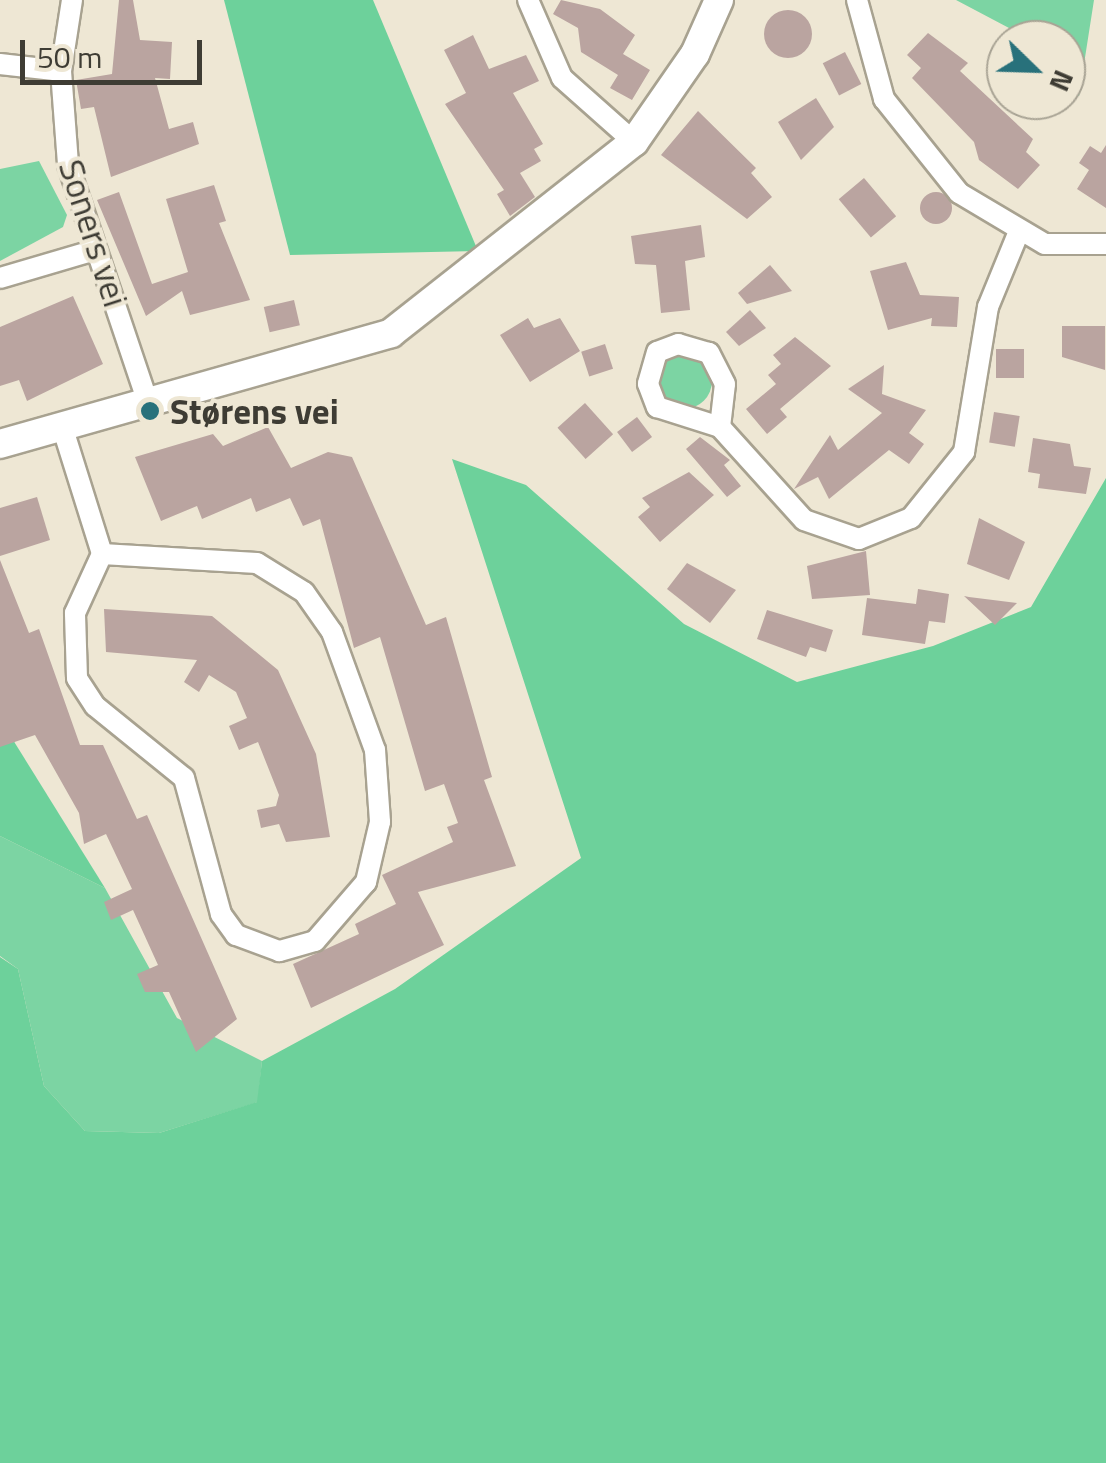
<!DOCTYPE html>
<meta charset="utf-8">
<style>
body{margin:0}
#map{position:relative;width:1106px;height:1463px;overflow:hidden;background:#eee7d4;font-family:"Titillium Web",sans-serif}
div>[style]{position:absolute}
[style*='--x']{left:calc(var(--x)*1px);top:calc(var(--y)*1px);width:calc(var(--w)*1px);rotate:calc(var(--a)*1deg)}
.green>*{inset:0;background:#7cd4a3}
.round{border-radius:50%}
.forest>*{inset:0;background:#6dd19b}
.building>*{inset:0;background:#baa4a0;transform-origin:0 0}
.roads{filter:drop-shadow(2px 0 #a8a290) drop-shadow(-2px 0 #a8a290) drop-shadow(0 2px #a8a290) drop-shadow(0 -2px #a8a290)}
.street>*{height:20px;margin:-10px;padding:0 10px;transform-origin:10px;border-radius:10px;background:#fff}
.secondary>*{height:28px;margin:-14px;padding:0 14px;transform-origin:14px;border-radius:14px;background:#fff}
.dots>*{width:28px;height:28px;translate:-50% -50%;box-sizing:border-box;border:5px solid #eee7d4;border-radius:50%}
span{translate:-50% -50%;white-space:nowrap;text-align:center;line-height:1.15;-webkit-text-stroke:8px #eee7d4;paint-order:stroke}
.street-label{font-size:35px;color:#3e3c34}
.poi-label{font-size:35px;color:#3e3c34;font-weight:700}
.left{translate:0 -50%;text-align:left}
.north{position:absolute;left:986px;top:20px;width:100px;height:100px;box-sizing:border-box;background:#eee7d4;border:2px solid #a8a394;border-radius:50%;rotate:113deg;font-size:28px;font-weight:700;line-height:40px;text-align:center;color:#3e3c34}
.north::after{content:'';display:block;margin:auto;width:35px;height:45px;background:#28717b;clip-path:polygon(50% 0,100% 100%,50% 72%,0 100%)}
.scale{position:absolute;left:20px;top:40px;width:182px;height:45px;box-sizing:border-box;border:5px solid #3e3c34;border-top:0;padding-left:12px;font-size:30px;line-height:35px;white-space:nowrap;color:#3e3c34;-webkit-text-stroke:8px #eee7d4;paint-order:stroke}
</style>
<div id="map">
<div class="green">
<div style="clip-path:polygon(956px 0,1094px 0,1079px 96px,1066px 90px,1066px 40px,1032px 40px)"></div>
<div style="clip-path:polygon(39px 161px,67px 215px,63px 227px,0 261px,0 169px)"></div>
<div class="round" style="left:656px;top:353px;width:56px;height:56px"></div>
<div style="clip-path:polygon(0 836px,105px 888px,177px 1018px,262px 1061px,258px 1102px,159px 1133px,85px 1131px,44px 1086px,18px 969px,0 956px)"></div>
</div>
<div class="forest">
<div style="clip-path:polygon(224px 0,373px 0,478px 251px,290px 255px)"></div>
<div style="clip-path:polygon(452px 459px,526px 485px,684px 624px,797px 682px,933px 646px,1031px 607px,1106px 478px,1106px 1463px,0 1463px,0 957px,18px 969px,44px 1086px,85px 1131px,159px 1133px,257px 1102px,262px 1061px,395px 989px,581px 858px)"></div>
<div style="clip-path:polygon(0 719px,105px 888px,0 836px)"></div>
</div>
<div class="building">
<div style="clip-path:polygon(119px 0,133px 0,140px 40px,172px 42px,170px 79px,155px 78px,169px 129px,193px 122px,199px 144px,111px 177px,94px 107px,81px 109px,76px 80px,112px 74px)"></div>
<div style="clip-path:polygon(561px 0,600px 9px,635px 35px,623px 54px,650px 70px,632px 100px,610px 88px,618px 75px,581px 52px,578px 28px,553px 14px)"></div>
<div class="round" style="left:764px;top:10px;width:48px;height:48px"></div>
<div style="clip-path:polygon(928px 33px,968px 63px,960px 71px,1033px 139px,1026px 152px,1040px 165px,1018px 189px,979px 160px,974px 142px,912px 78px,921px 68px,907px 55px)"></div>
<div style="clip-path:polygon(473px 35px,489px 69px,526px 55px,539px 81px,513px 93px,543px 144px,534px 149px,541px 161px,520px 173px,535px 197px,510px 216px,497px 194px,504px 190px,445px 104px,466px 93px,444px 50px)"></div>
<div style="left:845px;top:52px;width:36px;height:25px;rotate:63deg"></div>
<div style="clip-path:polygon(816px 98px,834px 127px,801px 160px,778px 122px)"></div>
<div style="clip-path:polygon(698px 111px,756px 168px,751px 173px,772px 197px,747px 219px,661px 155px)"></div>
<div style="clip-path:polygon(1106px 145px,1106px 208px,1077px 189px,1089px 170px,1079px 163px,1090px 146px,1101px 153px)"></div>
<div style="left:864px;top:178px;width:50px;height:33px;rotate:50deg"></div>
<div style="clip-path:polygon(214px 185px,226px 221px,219px 223px,250px 300px,190px 315px,182px 291px,146px 316px,97px 200px,119px 192px,152px 284px,188px 272px,166px 199px)"></div>
<div class="round" style="left:920px;top:192px;width:32px;height:32px"></div>
<div style="clip-path:polygon(701px 225px,705px 257px,685px 261px,690px 310px,661px 313px,656px 265px,635px 264px,631px 236px)"></div>
<div style="clip-path:polygon(906px 262px,920px 295px,959px 297px,957px 327px,931px 326px,932px 318px,888px 330px,870px 271px)"></div>
<div style="clip-path:polygon(770px 265px,792px 291px,747px 304px,738px 293px)"></div>
<div style="clip-path:polygon(73px 296px,103px 364px,27px 401px,19px 380px,0 386px,0 327px)"></div>
<div style="left:294px;top:300px;width:26px;height:31px;rotate:77deg"></div>
<div style="clip-path:polygon(750px 310px,766px 328px,739px 346px,726px 332px)"></div>
<div style="clip-path:polygon(528px 318px,534px 328px,560px 318px,580px 351px,530px 382px,500px 335px)"></div>
<div style="clip-path:polygon(1062px 326px,1105px 326px,1105px 370px,1062px 357px)"></div>
<div style="clip-path:polygon(795px 337px,831px 366px,780px 409px,787px 417px,767px 434px,746px 409px,776px 384px,768px 375px,781px 364px,773px 355px)"></div>
<div style="left:605px;top:344px;width:26px;height:25px;rotate:72deg"></div>
<div style="left:996px;top:349px;width:28px;height:29px"></div>
<div style="clip-path:polygon(884px 365px,882px 394px,926px 410px,909px 433px,924px 444px,909px 464px,889px 450px,829px 499px,818px 477px,794px 489px,830px 435px,838px 450px,882px 413px,848px 389px)"></div>
<div style="left:585px;top:403px;width:42px;height:37px;rotate:48deg"></div>
<div style="left:994px;top:412px;width:26px;height:31px;rotate:9deg"></div>
<div style="left:637px;top:417px;width:25px;height:25px;rotate:53deg"></div>
<div style="clip-path:polygon(268px 427px,291px 468px,328px 452px,352px 457px,426px 625px,446px 617px,492px 777px,484px 780px,516px 866px,418px 892px,444px 945px,311px 1008px,293px 964px,359px 934px,355px 924px,396px 904px,382px 875px,453px 842px,447px 827px,458px 823px,444px 784px,425px 791px,380px 637px,354px 648px,320px 519px,303px 526px,290px 498px,256px 512px,251px 498px,202px 519px,197px 506px,161px 521px,135px 457px,213px 434px,223px 446px)"></div>
<div style="clip-path:polygon(700px 437px,730px 460px,724px 465px,741px 486px,727px 497px,686px 449px)"></div>
<div style="clip-path:polygon(1033px 438px,1070px 444px,1074px 466px,1091px 468px,1086px 494px,1038px 488px,1040px 474px,1028px 472px)"></div>
<div style="clip-path:polygon(689px 472px,714px 495px,660px 542px,638px 517px,650px 507px,642px 498px)"></div>
<div style="clip-path:polygon(37px 497px,50px 540px,0 556px,0 508px)"></div>
<div style="clip-path:polygon(979px 518px,1025px 542px,1009px 580px,967px 564px)"></div>
<div style="clip-path:polygon(866px 551px,870px 595px,812px 599px,807px 566px)"></div>
<div style="clip-path:polygon(0 560px,29px 633px,39px 629px,80px 745px,103px 745px,137px 819px,147px 815px,237px 1019px,196px 1052px,169px 992px,145px 992px,137px 974px,158px 965px,133px 910px,111px 920px,104px 902px,132px 889px,106px 834px,84px 844px,79px 813px,35px 735px,0 747px)"></div>
<div style="clip-path:polygon(687px 563px,736px 590px,710px 623px,667px 589px)"></div>
<div style="clip-path:polygon(918px 589px,949px 594px,945px 623px,929px 621px,925px 644px,862px 635px,867px 598px,916px 604px)"></div>
<div style="clip-path:polygon(964px 596px,969px 597px,1017px 603px,995px 625px)"></div>
<div style="clip-path:polygon(104px 609px,212px 616px,278px 670px,316px 754px,330px 837px,286px 842px,279px 824px,261px 828px,257px 810px,276px 806px,279px 795px,258px 742px,239px 750px,229px 726px,247px 718px,236px 692px,209px 675px,199px 692px,184px 682px,197px 660px,106px 652px)"></div>
<div style="clip-path:polygon(767px 610px,833px 630px,826px 652px,810px 647px,806px 657px,757px 639px)"></div>
</div>
<div class="roads">
<div class="street">
<div style="--x:72;--y:0;--w:72;--a:98.8"></div>
<div style="--x:61;--y:71;--w:94;--a:85.7"></div>
<div style="--x:68;--y:165;--w:251;--a:71.4"></div>
<div style="--x:528;--y:0;--w:85;--a:66.4"></div>
<div style="--x:562;--y:78;--w:96;--a:41.6"></div>
<div style="--x:857;--y:0;--w:103;--a:74.7"></div>
<div style="--x:884;--y:99;--w:120;--a:51.4"></div>
<div style="--x:959;--y:193;--w:100;--a:30.7"></div>
<div style="--x:1045;--y:244;--w:61;--a:0"></div>
<div style="--x:0;--y:64;--w:61;--a:6.5"></div>
<div style="--x:0;--y:278;--w:99;--a:-16.4"></div>
<div style="--x:62;--y:426;--w:134;--a:72.6"></div>
<div style="--x:720;--y:427;--w:43;--a:-83.4"></div>
<div style="--x:725;--y:384;--w:35;--a:-117"></div>
<div style="--x:709;--y:353;--w:32;--a:-164"></div>
<div style="--x:678;--y:344;--w:22;--a:159"></div>
<div style="--x:657;--y:352;--w:33;--a:106"></div>
<div style="--x:648;--y:384;--w:25;--a:69"></div>
<div style="--x:657;--y:407;--w:66;--a:17.6"></div>
<div style="--x:720;--y:427;--w:125;--a:47.9"></div>
<div style="--x:804;--y:520;--w:58;--a:19.1"></div>
<div style="--x:859;--y:539;--w:56;--a:-22"></div>
<div style="--x:911;--y:518;--w:85;--a:-51.2"></div>
<div style="--x:964;--y:452;--w:147;--a:-80.6"></div>
<div style="--x:988;--y:307;--w:79;--a:-67.7"></div>
<div style="--x:102;--y:554;--w:155;--a:3.3"></div>
<div style="--x:257;--y:563;--w:55;--a:31.7"></div>
<div style="--x:304;--y:592;--w:49;--a:55"></div>
<div style="--x:332;--y:632;--w:126;--a:70"></div>
<div style="--x:375;--y:750;--w:72;--a:86"></div>
<div style="--x:380;--y:822;--w:62;--a:103.1"></div>
<div style="--x:366;--y:882;--w:78;--a:130.8"></div>
<div style="--x:315;--y:941;--w:37;--a:164"></div>
<div style="--x:279;--y:951;--w:46;--a:-159.6"></div>
<div style="--x:236;--y:935;--w:26;--a:-126"></div>
<div style="--x:221;--y:914;--w:141;--a:-105.2"></div>
<div style="--x:184;--y:778;--w:114;--a:-141"></div>
<div style="--x:95;--y:706;--w:33;--a:-123"></div>
<div style="--x:77;--y:678;--w:65;--a:-91.8"></div>
<div style="--x:75;--y:613;--w:65;--a:-65.4"></div>
</div>
<div class="secondary">
<div style="--x:0;--y:444;--w:406;--a:-15.8"></div>
<div style="--x:391;--y:333;--w:309;--a:-38.2"></div>
<div style="--x:634;--y:142;--w:107;--a:-55.3"></div>
<div style="--x:695;--y:54;--w:59;--a:-66"></div>
</div>
</div>
<div class="dots">
<div style="left:150px;top:411px;background:#28717b"></div>
</div>
<div class="street-label">
<span style="left:94px;top:233px;rotate:72deg">Soners vei</span>
</div>
<div class="poi-label">
<span class="left" style="left:170px;top:411px">Størens vei</span>
</div>
<div class="north">N</div>
<div class="scale">50 m</div>
</div>
